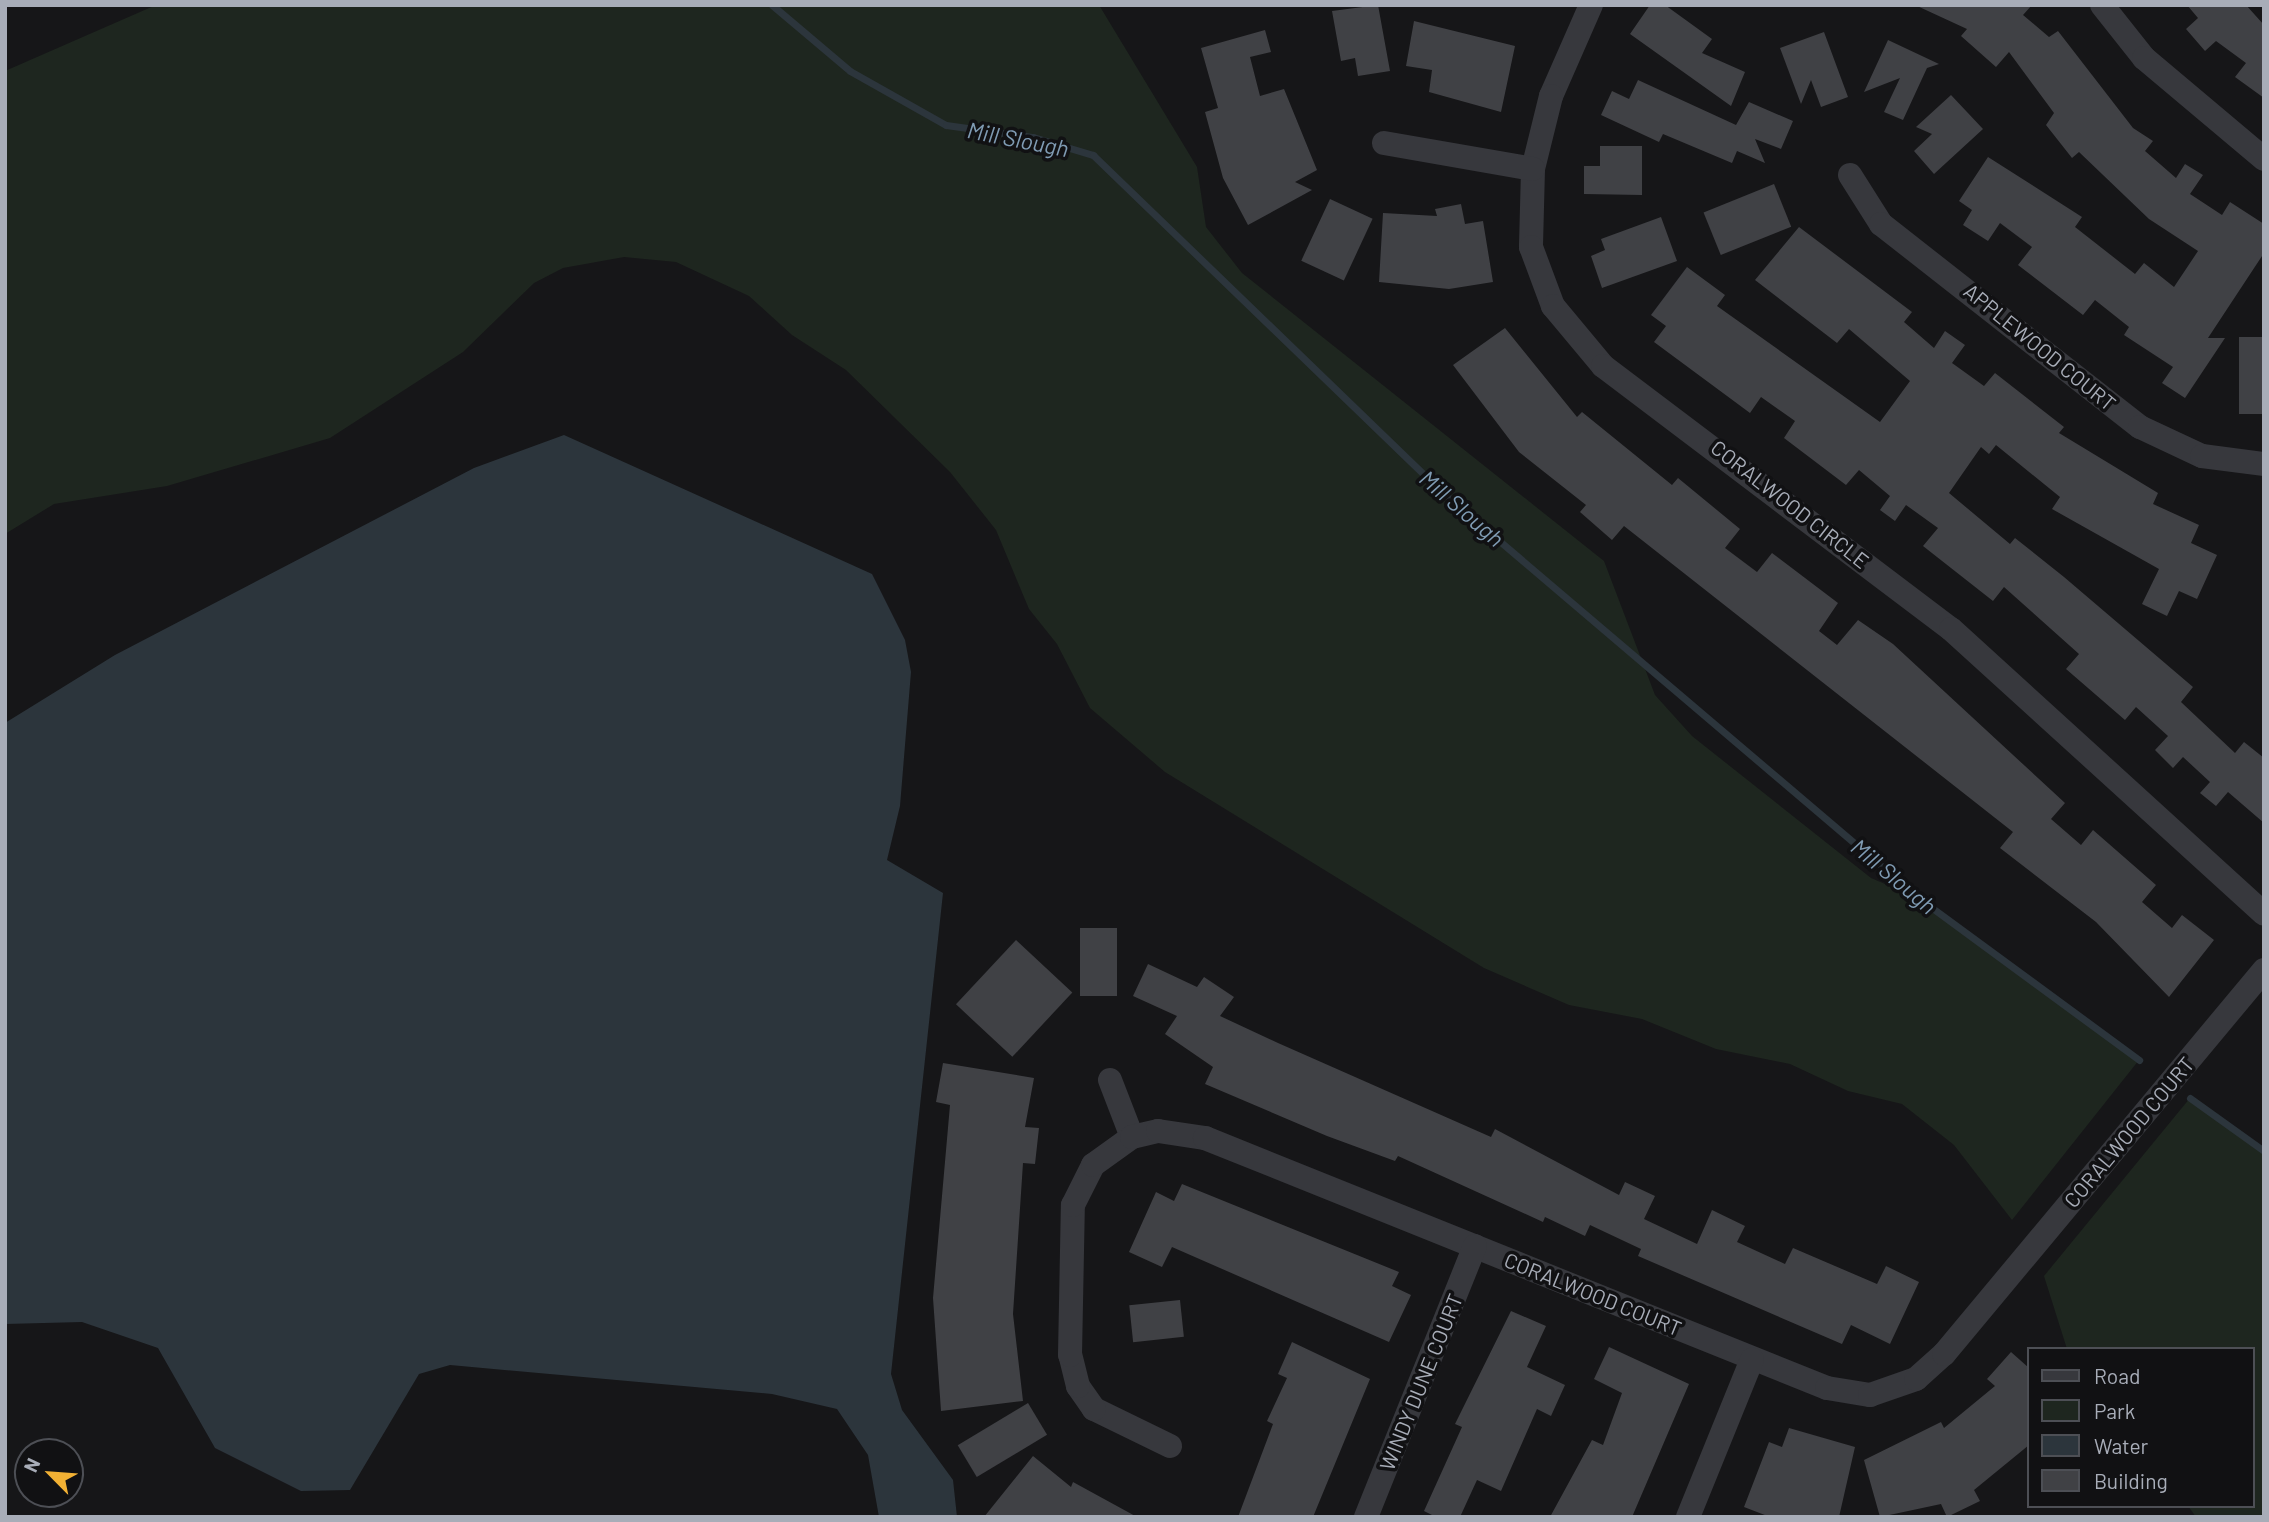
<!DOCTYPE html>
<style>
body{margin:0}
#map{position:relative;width:2269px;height:1522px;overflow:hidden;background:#161618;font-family:Barlow,sans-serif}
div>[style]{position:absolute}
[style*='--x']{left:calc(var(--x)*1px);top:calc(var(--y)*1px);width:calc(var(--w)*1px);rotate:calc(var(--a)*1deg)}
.green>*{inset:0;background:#1e261f}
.water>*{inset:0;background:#2c353c}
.stream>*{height:7px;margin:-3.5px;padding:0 3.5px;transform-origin:3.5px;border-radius:3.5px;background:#2c353c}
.building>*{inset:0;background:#404145;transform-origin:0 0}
.street>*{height:24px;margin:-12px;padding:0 12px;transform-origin:12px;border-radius:12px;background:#37383d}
span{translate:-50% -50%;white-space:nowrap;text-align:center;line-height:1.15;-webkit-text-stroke:7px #111113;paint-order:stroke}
.street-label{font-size:21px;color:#a8adb8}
.water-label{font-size:23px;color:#7f9bb3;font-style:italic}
.frame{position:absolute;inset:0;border:7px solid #a8adb8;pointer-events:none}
.legend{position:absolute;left:2027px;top:1347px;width:228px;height:161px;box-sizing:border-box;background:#111113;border:2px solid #4d4f55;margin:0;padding:9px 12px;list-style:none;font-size:21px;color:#a8adb8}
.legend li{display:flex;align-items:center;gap:14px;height:35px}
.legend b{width:35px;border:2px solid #4d4f55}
.north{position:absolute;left:14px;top:1438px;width:70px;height:70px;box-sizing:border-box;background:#111113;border:2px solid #4d4f55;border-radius:50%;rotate:295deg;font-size:19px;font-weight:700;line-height:28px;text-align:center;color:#a8adb8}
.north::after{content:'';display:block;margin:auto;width:24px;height:32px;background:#f2b134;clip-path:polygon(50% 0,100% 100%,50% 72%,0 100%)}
</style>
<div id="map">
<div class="green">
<div style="clip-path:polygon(156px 5px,1099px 5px,1197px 167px,1206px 227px,1242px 273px,1604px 561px,1655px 695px,1692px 736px,1871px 878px,1920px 899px,2139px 1060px,2012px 1220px,1954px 1145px,1902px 1104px,1848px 1091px,1790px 1064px,1716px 1049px,1642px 1019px,1569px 1005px,1484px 968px,1165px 772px,1090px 708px,1057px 644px,1029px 609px,996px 530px,950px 472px,846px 370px,792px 335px,749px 296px,676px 262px,624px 257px,563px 268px,534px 283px,463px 352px,330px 438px,167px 486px,54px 504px,5px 534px,5px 71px)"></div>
<div style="clip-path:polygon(2190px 1098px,2264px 1154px,2264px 1517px,2196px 1517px,2188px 1506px,2253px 1506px,2253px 1349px,2067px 1349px,2044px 1276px)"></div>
</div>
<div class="water">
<div style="clip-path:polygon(564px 435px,872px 574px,905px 640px,911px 672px,900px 806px,887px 860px,943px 893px,891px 1374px,902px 1410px,953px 1480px,957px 1517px,879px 1517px,868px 1455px,837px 1409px,772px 1394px,450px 1365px,419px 1374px,350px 1490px,301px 1491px,215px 1448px,158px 1348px,82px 1322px,5px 1324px,5px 723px,115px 655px,474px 468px)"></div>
</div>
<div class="stream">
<div style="--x:772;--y:5;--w:102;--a:40.2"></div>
<div style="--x:850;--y:71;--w:110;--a:29.4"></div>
<div style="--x:946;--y:125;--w:88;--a:7.9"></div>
<div style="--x:1033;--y:137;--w:63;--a:16.7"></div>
<div style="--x:1093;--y:155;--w:487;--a:44"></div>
<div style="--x:1443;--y:493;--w:626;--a:40.4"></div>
<div style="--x:1920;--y:899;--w:272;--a:36.3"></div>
<div style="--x:2190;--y:1098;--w:91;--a:35.6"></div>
</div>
<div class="building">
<div style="clip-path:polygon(1378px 5px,1390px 71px,1358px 76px,1355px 58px,1341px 61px,1332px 11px)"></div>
<div style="clip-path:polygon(1650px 5px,1665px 5px,1712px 39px,1702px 53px,1745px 72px,1731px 106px,1630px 34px)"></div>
<div style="clip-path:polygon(1915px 5px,2032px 5px,2023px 15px,2049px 37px,2058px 31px,2133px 128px,2153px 141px,2145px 151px,2176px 178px,2185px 164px,2203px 175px,2190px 194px,2222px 215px,2230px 202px,2264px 224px,2264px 253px,2208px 338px,2225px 338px,2185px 398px,2162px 383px,2173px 367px,2124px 335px,2129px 327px,2095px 300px,2083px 315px,2018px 265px,2032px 247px,2000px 223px,1988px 241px,1963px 225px,1972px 210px,1959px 201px,1988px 157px,2082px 217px,2075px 227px,2135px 274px,2144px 263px,2174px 287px,2198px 251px,2149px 219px,2079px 152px,2072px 158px,2046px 125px,2054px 113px,2009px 52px,1996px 67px,1961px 36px,1967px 29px)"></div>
<div style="clip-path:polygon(2187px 5px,2246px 5px,2264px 25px,2264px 98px,2235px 77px,2246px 63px,2216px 41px,2205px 51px,2186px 29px,2198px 18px)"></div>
<div style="clip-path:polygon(1414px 21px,1515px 46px,1501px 112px,1429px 92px,1432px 70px,1406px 66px)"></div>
<div style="clip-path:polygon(1265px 30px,1271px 52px,1250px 57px,1260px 96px,1284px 89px,1317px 170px,1295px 182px,1312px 190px,1248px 225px,1223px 178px,1205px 112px,1218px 108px,1201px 48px)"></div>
<div style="clip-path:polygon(1824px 32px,1848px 97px,1821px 107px,1811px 80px,1801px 104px,1780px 48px)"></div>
<div style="clip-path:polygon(1888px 40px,1939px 64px,1927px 68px,1903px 120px,1884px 112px,1900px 78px,1864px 92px)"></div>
<div style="clip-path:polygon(1638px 80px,1736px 125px,1749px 102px,1793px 121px,1781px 149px,1755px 139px,1765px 163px,1737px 151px,1732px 163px,1663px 134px,1659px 142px,1601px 115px,1612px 91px,1629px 99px)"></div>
<div style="clip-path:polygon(1951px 95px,1983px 129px,1934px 174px,1914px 151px,1932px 134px,1916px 127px)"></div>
<div style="clip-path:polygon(1600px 146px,1642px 146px,1642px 195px,1584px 194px,1584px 166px,1600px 166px)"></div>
<div style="left:1774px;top:184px;width:46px;height:76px;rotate:68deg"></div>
<div style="left:1330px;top:199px;width:47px;height:68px;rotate:25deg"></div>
<div style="clip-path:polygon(1461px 204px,1465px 224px,1483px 221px,1493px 282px,1449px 289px,1379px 282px,1383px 213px,1437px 216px,1435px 209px)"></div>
<div style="clip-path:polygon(1661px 217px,1677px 261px,1602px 288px,1591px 256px,1605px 250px,1601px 239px)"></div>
<div style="clip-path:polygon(1799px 227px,1912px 312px,1904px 322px,1934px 348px,1945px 331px,1965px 345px,1952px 363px,1984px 386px,1995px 373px,2064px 427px,2059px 433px,2158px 493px,2153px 504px,2199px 525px,2191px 543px,2217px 555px,2197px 599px,2179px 591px,2167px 616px,2142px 604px,2159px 569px,2052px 509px,2060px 497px,1996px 445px,1989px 454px,1981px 447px,1949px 493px,2010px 544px,2015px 538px,2064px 577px,2193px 687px,2181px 702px,2235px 753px,2244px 742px,2264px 758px,2264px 823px,2228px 792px,2216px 806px,2200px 793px,2210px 782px,2183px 757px,2173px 768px,2155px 750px,2168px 736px,2136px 707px,2125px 720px,2066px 669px,2079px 654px,2004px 587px,1993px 601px,1923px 546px,1938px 528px,1906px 505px,1895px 521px,1880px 510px,1890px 496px,1859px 470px,1846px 485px,1784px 438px,1795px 421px,1761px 397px,1750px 413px,1654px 342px,1666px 326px,1651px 315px,1687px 267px,1725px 295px,1717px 306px,1880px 422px,1910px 381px,1849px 329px,1837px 343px,1755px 280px)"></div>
<div style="clip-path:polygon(1505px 328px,1577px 417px,1582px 412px,1672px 485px,1678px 478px,1740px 529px,1725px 548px,1757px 572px,1772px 553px,1838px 603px,1819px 631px,1837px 645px,1858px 620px,1893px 644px,2065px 803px,2051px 819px,2081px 845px,2093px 830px,2156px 885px,2142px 902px,2172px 928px,2182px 915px,2214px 940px,2169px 997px,2096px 922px,2000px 848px,2013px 832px,1624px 526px,1612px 540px,1580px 512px,1586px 505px,1519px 452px,1453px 365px)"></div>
<div style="left:2239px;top:337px;width:25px;height:77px"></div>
<div style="left:1080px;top:928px;width:37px;height:68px"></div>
<div style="left:1016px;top:940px;width:77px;height:88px;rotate:43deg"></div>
<div style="clip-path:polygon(1148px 964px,1197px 987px,1204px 977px,1234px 997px,1220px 1016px,1278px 1043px,1491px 1137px,1495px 1129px,1619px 1195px,1625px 1182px,1655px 1196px,1644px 1219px,1697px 1244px,1712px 1210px,1745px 1226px,1737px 1242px,1785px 1264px,1793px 1248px,1877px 1284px,1886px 1266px,1919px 1282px,1890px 1344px,1851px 1325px,1842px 1344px,1638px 1256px,1641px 1249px,1590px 1225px,1585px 1236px,1545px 1217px,1543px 1222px,1398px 1156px,1395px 1161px,1327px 1136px,1205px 1084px,1213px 1067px,1165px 1034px,1177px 1016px,1133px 996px)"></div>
<div style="clip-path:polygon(943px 1063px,1034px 1078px,1025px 1127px,1039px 1128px,1035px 1164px,1023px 1163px,1013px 1314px,1023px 1401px,941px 1411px,933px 1298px,950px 1105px,936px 1102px)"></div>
<div style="clip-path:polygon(1182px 1184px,1399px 1272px,1392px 1286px,1411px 1295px,1389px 1342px,1172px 1247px,1162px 1267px,1129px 1252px,1156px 1192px,1174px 1201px)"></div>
<div style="left:1180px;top:1300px;width:37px;height:51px;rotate:84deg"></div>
<div style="clip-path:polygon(1511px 1311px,1546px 1326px,1527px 1367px,1565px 1385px,1551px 1416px,1537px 1409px,1501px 1491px,1477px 1480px,1460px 1517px,1436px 1517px,1424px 1511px,1462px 1427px,1455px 1424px)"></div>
<div style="clip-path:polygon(1292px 1342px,1370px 1379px,1313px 1517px,1238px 1517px,1273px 1424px,1267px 1421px,1287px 1378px,1278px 1374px)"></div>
<div style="clip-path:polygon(1609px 1347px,1689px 1384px,1632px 1517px,1550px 1517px,1592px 1440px,1603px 1445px,1622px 1393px,1594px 1379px)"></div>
<div style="clip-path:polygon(2011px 1352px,2029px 1368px,2029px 1445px,1974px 1490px,1980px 1501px,1947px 1517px,1941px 1504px,1880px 1517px,1864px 1460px,1941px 1422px,1944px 1428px,1995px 1386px,1987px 1379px)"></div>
<div style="left:1028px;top:1403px;width:37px;height:82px;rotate:59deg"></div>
<div style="clip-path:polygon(1789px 1428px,1855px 1447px,1839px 1517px,1770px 1517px,1744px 1507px,1769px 1442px,1782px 1447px)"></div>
<div style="clip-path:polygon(1033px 1456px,1071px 1487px,1073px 1482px,1137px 1517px,984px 1517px)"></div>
</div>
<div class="street">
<div style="--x:1591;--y:5;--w:99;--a:113.7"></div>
<div style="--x:1551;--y:96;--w:75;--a:103.9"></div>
<div style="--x:1533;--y:169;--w:78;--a:91.5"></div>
<div style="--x:1531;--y:247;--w:63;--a:69.6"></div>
<div style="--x:1553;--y:306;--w:78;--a:50.2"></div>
<div style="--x:1603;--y:366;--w:436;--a:37.1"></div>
<div style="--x:1951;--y:629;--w:423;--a:42.3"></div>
<div style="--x:2102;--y:5;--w:68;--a:51.6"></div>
<div style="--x:2144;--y:58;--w:157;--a:40.1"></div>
<div style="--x:1384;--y:143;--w:151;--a:9.9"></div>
<div style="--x:1850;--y:175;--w:58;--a:57.7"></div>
<div style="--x:1881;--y:224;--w:329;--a:38.1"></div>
<div style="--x:2140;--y:427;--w:68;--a:25.1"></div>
<div style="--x:2202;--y:456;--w:63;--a:7.4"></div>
<div style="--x:1110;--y:1080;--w:61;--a:68.9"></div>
<div style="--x:1170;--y:1446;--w:85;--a:-154"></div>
<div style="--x:1094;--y:1409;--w:28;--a:-125"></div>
<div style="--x:1078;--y:1386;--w:32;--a:-104"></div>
<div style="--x:1070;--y:1355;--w:150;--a:-88.9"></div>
<div style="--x:1073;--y:1205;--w:45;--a:-63.4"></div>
<div style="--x:1093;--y:1165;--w:48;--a:-35.7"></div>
<div style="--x:1132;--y:1137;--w:27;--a:-13"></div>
<div style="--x:1158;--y:1131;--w:48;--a:8.5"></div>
<div style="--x:1205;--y:1138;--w:670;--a:21.9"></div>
<div style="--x:1827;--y:1388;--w:44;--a:9.2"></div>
<div style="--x:1870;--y:1395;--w:49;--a:-19.2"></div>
<div style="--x:1916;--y:1379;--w:38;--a:-42"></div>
<div style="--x:1944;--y:1354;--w:500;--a:-50.2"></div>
<div style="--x:1366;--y:1517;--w:292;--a:-68.1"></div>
<div style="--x:1688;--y:1517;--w:170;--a:-67.9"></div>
</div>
<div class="street-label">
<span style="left:2040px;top:347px;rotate:39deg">APPLEWOOD COURT</span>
<span style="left:1790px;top:504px;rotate:38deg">CORALWOOD CIRCLE</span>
<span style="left:2129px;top:1132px;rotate:-50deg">CORALWOOD COURT</span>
<span style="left:1593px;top:1294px;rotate:22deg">CORALWOOD COURT</span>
<span style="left:1421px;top:1382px;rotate:-68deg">WINDY DUNE COURT</span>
</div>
<div class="water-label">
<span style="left:1018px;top:139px;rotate:11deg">Mill Slough</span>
<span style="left:1462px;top:508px;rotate:41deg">Mill Slough</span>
<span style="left:1894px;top:876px;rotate:40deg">Mill Slough</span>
</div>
<div class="frame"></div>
<ul class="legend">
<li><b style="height:9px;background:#37383d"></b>Road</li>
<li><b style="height:19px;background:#1e261f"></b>Park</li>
<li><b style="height:19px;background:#2c353c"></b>Water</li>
<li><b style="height:19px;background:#404145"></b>Building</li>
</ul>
<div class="north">N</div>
</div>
